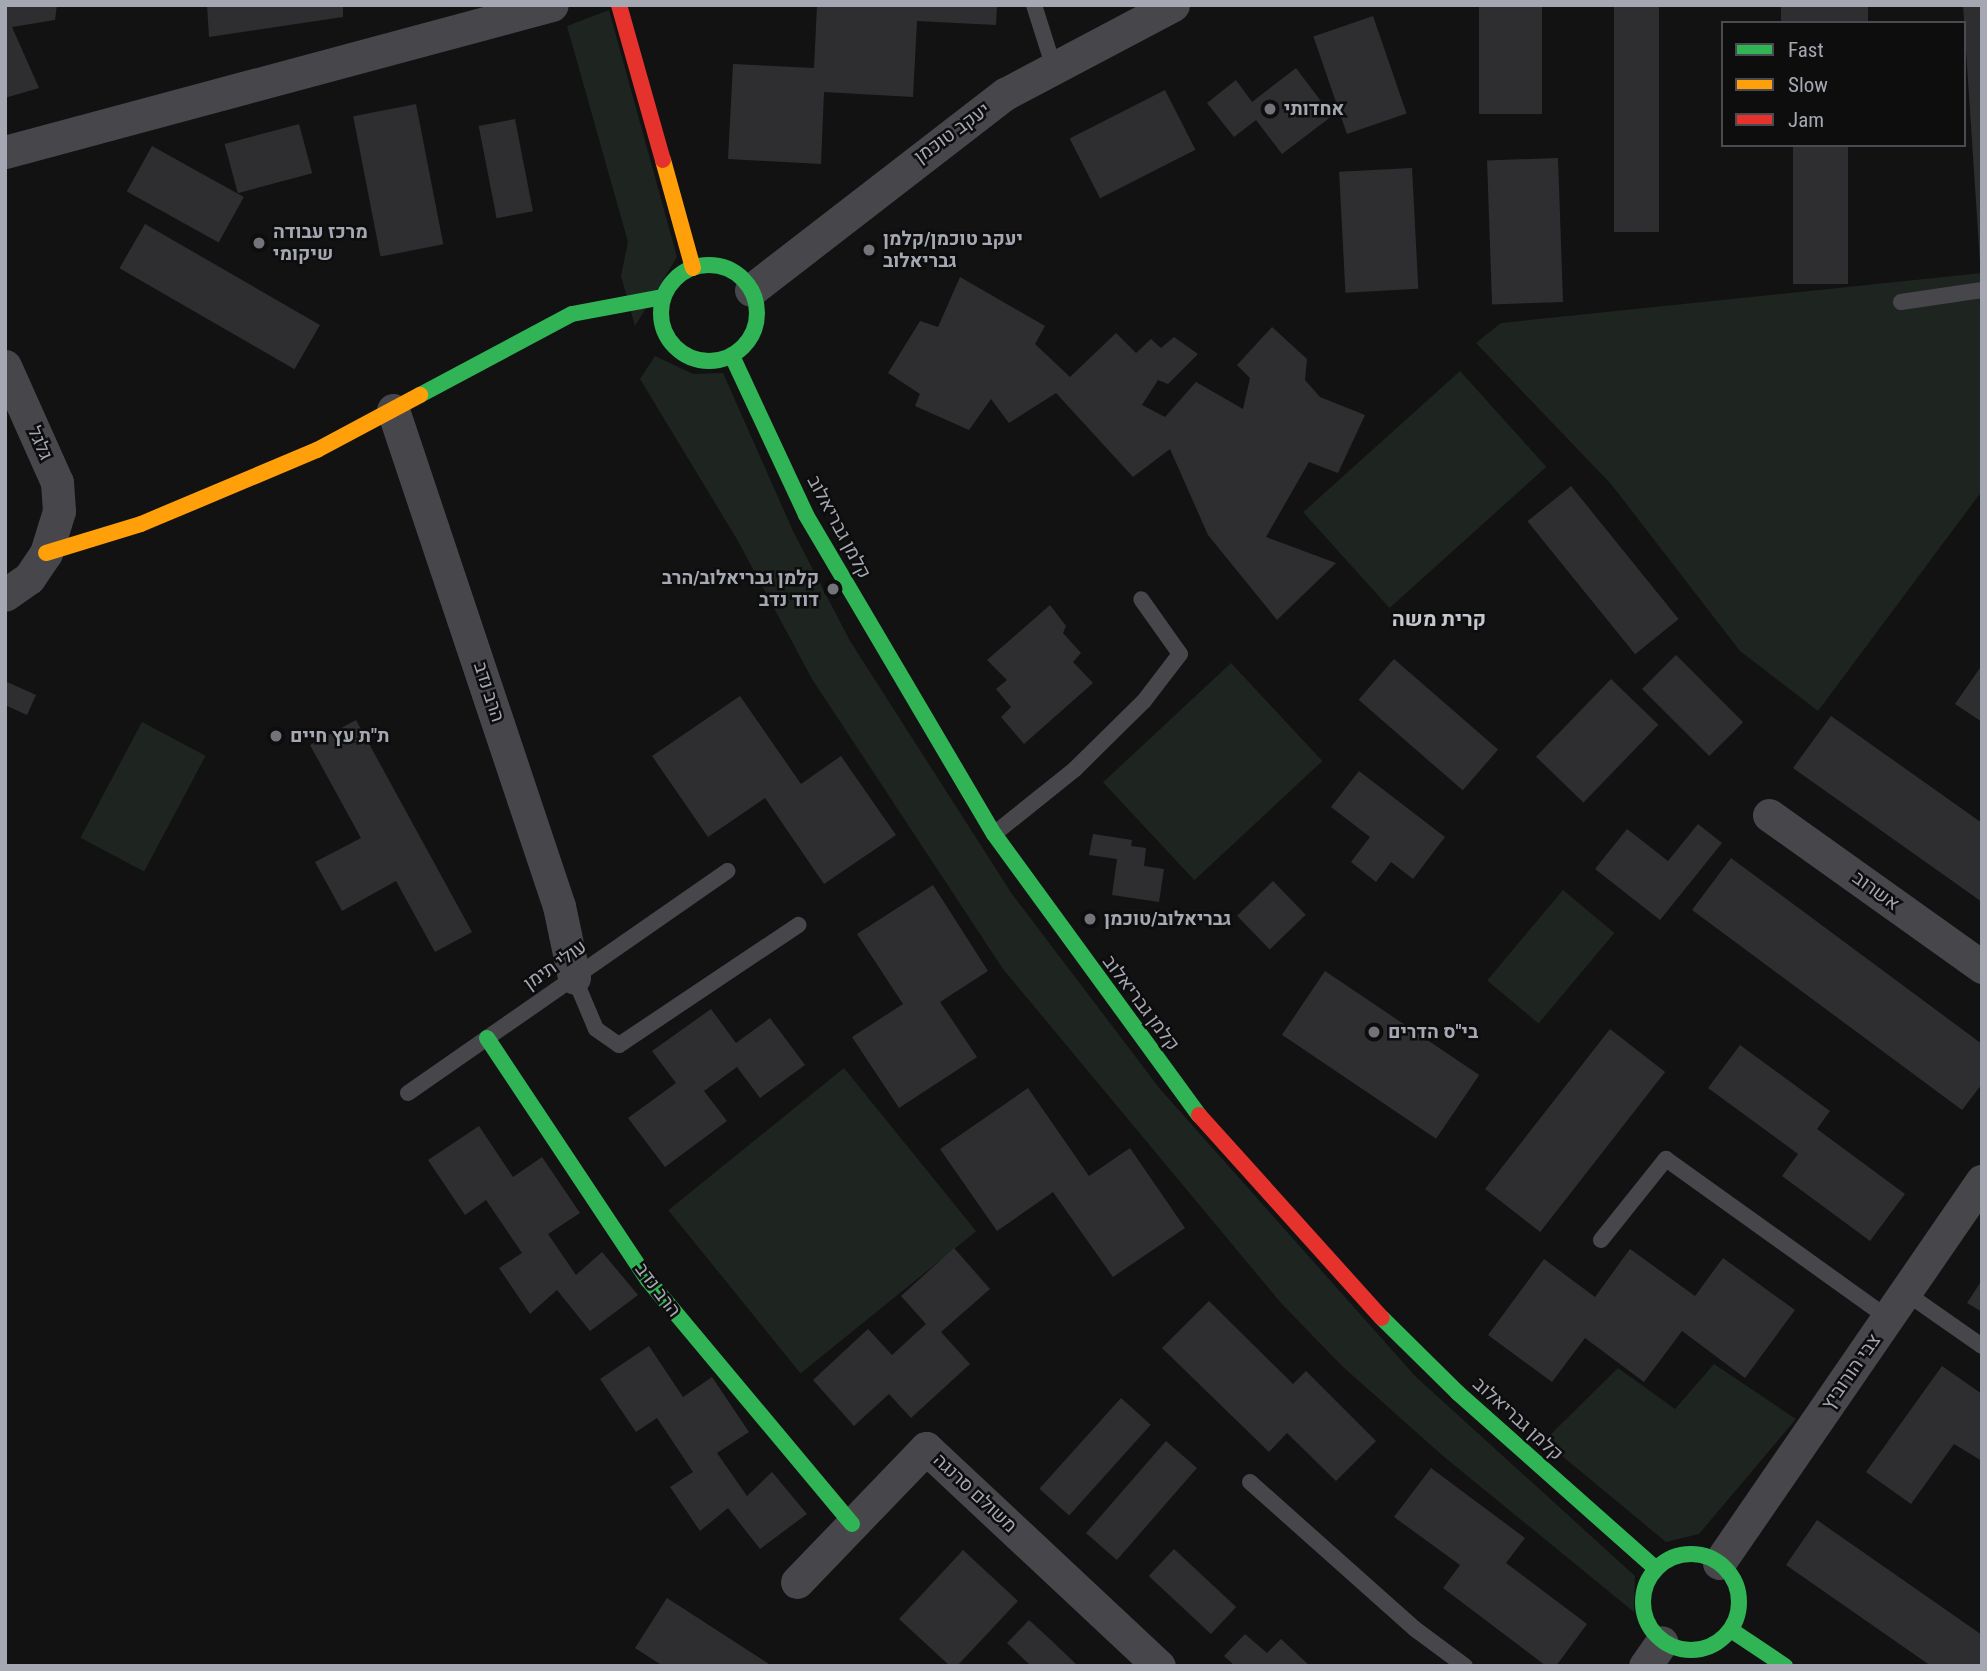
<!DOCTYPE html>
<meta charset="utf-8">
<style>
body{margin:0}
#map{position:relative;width:1987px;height:1671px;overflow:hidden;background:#121213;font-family:"Roboto Condensed",Heebo,sans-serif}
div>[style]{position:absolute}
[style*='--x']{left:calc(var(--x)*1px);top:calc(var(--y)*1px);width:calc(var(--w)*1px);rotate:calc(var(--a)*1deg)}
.green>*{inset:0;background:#1e241f;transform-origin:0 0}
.building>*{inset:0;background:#2e2e30;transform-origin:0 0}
.lane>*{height:16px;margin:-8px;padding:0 8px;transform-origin:8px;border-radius:8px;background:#47474b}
.street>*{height:33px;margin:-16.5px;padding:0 16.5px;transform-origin:16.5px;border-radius:16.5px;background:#47474b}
.fast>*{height:16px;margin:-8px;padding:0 8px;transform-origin:8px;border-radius:8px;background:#30b455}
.fast>.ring{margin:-8px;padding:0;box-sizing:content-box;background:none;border:16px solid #30b455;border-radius:50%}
.slow>*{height:16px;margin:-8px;padding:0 8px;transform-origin:8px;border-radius:8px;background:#ff9f0a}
.jam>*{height:16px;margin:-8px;padding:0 8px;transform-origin:8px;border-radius:8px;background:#e5322d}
.dots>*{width:19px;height:19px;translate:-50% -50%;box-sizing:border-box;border:4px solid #0d0d0e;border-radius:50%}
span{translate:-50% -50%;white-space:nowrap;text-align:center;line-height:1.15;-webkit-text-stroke:5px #0d0d0e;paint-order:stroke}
.poi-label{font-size:19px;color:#a5a8b2;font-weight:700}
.left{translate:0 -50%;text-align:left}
.right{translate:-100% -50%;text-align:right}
.street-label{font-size:19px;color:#a5a8b2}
.neighbourhood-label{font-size:21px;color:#c5c7ce;font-weight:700}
.frame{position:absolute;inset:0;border:7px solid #a5a8b2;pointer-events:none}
.legend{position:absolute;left:1721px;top:21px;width:245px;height:126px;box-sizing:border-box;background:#0d0d0e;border:2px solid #4a4b50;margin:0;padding:9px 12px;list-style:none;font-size:21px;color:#a5a8b2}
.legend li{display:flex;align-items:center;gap:14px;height:35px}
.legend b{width:35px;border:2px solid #4a4b50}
</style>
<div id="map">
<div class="green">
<div style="clip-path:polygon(609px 10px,677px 257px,635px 326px,621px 276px,628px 242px,567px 26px)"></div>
<div style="clip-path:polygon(1982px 273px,1982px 491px,1818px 711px,1740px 651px,1611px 484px,1476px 343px,1501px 323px)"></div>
<div style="clip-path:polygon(655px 356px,693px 374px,723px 373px,793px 531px,850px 641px,1012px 894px,1160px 1089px,1415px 1376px,1635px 1576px,1634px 1612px,1443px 1456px,1341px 1365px,1281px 1303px,1003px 969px,812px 679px,738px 541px,640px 379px)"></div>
<div style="left:1460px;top:371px;width:129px;height:211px;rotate:48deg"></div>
<div style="left:1231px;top:663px;width:134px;height:175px;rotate:47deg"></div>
<div style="left:142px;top:722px;width:72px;height:131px;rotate:28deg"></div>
<div style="left:1563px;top:890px;width:67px;height:118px;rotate:40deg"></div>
<div style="left:844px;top:1068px;width:210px;height:226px;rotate:51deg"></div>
<div style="clip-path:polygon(1714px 1364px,1796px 1419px,1699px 1534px,1666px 1542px,1544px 1441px,1618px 1368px,1675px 1409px)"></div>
</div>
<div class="building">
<div style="clip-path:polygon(5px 5px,57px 5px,55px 20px,12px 27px,39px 88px,5px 98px)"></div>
<div style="clip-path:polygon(207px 5px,343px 5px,343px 17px,209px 37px)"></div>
<div style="clip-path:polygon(817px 5px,997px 5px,996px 25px,917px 21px,913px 97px,824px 92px,821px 164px,728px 159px,733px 64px,814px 68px)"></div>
<div style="left:1479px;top:5px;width:63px;height:109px"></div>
<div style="left:1614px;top:5px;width:45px;height:227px"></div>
<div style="left:1781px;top:5px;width:87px;height:18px"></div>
<div style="clip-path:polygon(1963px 5px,1982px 5px,1982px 262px,1980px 262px)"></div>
<div style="left:1373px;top:16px;width:103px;height:63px;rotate:71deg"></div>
<div style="clip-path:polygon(1296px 68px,1332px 116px,1282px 154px,1256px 120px,1234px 137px,1207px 103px,1236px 80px,1252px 102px)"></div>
<div style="left:1165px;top:90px;width:67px;height:107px;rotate:63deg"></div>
<div style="left:416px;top:104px;width:143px;height:64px;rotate:79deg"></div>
<div style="left:515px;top:119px;width:94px;height:37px;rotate:79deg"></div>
<div style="left:299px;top:124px;width:51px;height:77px;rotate:75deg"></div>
<div style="left:1793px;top:145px;width:55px;height:139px"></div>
<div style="left:152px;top:146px;width:105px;height:52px;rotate:29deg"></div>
<div style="left:1558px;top:158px;width:144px;height:71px;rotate:88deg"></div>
<div style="left:1412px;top:168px;width:121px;height:73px;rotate:87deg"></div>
<div style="left:145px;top:224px;width:202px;height:51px;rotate:30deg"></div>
<div style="clip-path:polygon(960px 277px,1045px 326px,1035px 344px,1070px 377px,1116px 333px,1136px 353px,1151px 339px,1161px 348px,1174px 337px,1198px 354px,1168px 384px,1158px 380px,1142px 405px,1165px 417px,1196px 382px,1243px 409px,1250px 378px,1237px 365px,1272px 327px,1307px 359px,1305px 380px,1320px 397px,1365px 415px,1338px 473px,1309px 462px,1266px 537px,1336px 563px,1277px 620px,1208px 535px,1170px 449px,1133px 477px,1056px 393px,1009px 423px,991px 399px,969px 430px,915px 406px,920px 394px,888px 373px,920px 321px,938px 327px)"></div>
<div style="left:1571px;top:486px;width:171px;height:56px;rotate:51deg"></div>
<div style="clip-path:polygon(1050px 605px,1066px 626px,1063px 633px,1081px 653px,1073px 662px,1093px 683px,1024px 744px,1001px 717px,1011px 707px,996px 689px,1007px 680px,987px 660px)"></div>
<div style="left:1676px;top:655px;width:95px;height:48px;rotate:45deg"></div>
<div style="left:1394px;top:659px;width:138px;height:54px;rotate:41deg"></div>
<div style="clip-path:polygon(1982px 665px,1982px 722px,1955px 704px)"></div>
<div style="left:1611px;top:679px;width:66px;height:108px;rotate:44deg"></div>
<div style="clip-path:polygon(5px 681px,36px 695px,27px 715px,5px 705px)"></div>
<div style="clip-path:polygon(740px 696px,801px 784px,841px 756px,896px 835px,824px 884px,765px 798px,708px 837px,652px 756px)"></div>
<div style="clip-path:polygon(1831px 716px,1982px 823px,1982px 902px,1793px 768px)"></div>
<div style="clip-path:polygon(356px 720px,472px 932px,435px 952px,396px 881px,342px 911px,315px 862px,361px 838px,310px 745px)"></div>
<div style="clip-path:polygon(1359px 771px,1445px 837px,1413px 879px,1391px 862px,1376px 882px,1351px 862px,1370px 837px,1331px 807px)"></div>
<div style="clip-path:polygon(1698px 824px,1722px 843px,1660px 920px,1595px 869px,1627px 829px,1668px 861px)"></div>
<div style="clip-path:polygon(1093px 834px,1132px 840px,1131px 846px,1146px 848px,1144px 866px,1164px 869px,1159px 902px,1112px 895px,1117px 859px,1089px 855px)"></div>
<div style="clip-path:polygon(1731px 858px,1982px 1044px,1982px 1084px,1962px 1110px,1692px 910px)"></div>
<div style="left:1273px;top:881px;width:47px;height:50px;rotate:46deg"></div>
<div style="clip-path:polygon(933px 885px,988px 971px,940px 1002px,977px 1057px,899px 1108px,852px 1037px,903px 1004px,857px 934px)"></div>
<div style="left:1325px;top:971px;width:186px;height:77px;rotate:34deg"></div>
<div style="clip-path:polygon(711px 1009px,736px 1043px,770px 1018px,805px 1065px,760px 1098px,737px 1067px,704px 1091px,727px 1121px,665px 1167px,628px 1118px,676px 1083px,652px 1051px)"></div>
<div style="left:1610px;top:1029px;width:70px;height:203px;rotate:38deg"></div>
<div style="clip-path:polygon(1740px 1045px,1830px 1111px,1817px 1129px,1905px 1194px,1870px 1241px,1782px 1176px,1798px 1154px,1708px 1088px)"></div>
<div style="clip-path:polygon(1028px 1088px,1089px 1176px,1130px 1148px,1185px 1228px,1113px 1277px,1053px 1192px,997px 1231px,940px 1149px)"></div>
<div style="clip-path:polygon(479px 1126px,513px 1177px,542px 1157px,580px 1213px,548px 1234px,576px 1275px,602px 1252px,638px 1295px,590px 1331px,557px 1290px,530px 1314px,499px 1268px,522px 1253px,486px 1200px,465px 1215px,428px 1160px)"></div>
<div style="clip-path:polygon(954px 1248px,990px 1289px,941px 1332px,970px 1364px,911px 1418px,889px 1394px,854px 1426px,813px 1380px,868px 1329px,892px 1355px,926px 1324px,901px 1296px)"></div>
<div style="clip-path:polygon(1630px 1249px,1695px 1296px,1723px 1258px,1795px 1310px,1745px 1378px,1682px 1331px,1644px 1382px,1585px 1338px,1552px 1382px,1488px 1335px,1544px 1259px,1595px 1297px)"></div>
<div style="clip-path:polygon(1982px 1280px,1982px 1312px,1967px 1303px)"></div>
<div style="clip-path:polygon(1209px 1301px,1293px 1384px,1306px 1371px,1376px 1441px,1336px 1481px,1287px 1433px,1269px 1452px,1162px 1348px)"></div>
<div style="clip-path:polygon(649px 1346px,683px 1397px,712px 1377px,749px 1432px,717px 1453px,747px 1496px,772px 1472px,807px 1514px,760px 1549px,728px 1508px,700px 1531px,670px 1487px,693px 1472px,657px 1418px,636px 1432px,600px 1379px)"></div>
<div style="clip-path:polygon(1942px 1366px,1982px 1394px,1982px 1461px,1954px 1444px,1911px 1504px,1866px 1472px)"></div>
<div style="left:1121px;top:1398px;width:40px;height:122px;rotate:42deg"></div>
<div style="left:1166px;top:1441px;width:41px;height:122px;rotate:41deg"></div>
<div style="clip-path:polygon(1431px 1468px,1525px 1538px,1506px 1563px,1587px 1624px,1556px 1666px,1546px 1666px,1443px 1588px,1460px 1565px,1394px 1517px)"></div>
<div style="clip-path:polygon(1817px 1520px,1982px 1635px,1982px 1666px,1931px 1666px,1786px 1565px)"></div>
<div style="left:1174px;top:1549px;width:85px;height:37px;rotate:43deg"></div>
<div style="clip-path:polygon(963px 1550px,1018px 1601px,957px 1666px,950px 1666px,899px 1619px)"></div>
<div style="clip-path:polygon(667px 1598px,772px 1666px,663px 1666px,635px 1648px)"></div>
<div style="clip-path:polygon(1029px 1620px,1052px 1641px,1078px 1666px,1031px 1666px,1007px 1643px)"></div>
<div style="clip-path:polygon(1245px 1634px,1267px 1653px,1281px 1639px,1310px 1666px,1235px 1666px,1224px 1656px)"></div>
</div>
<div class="lane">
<div style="--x:1034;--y:5;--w:63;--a:72.4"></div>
<div style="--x:1901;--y:302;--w:82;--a:-8.4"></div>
<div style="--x:994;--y:834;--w:104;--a:-38.7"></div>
<div style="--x:1075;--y:769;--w:97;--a:-44.6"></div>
<div style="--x:1144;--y:701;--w:59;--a:-52.5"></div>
<div style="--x:1180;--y:654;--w:67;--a:-125.3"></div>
<div style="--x:574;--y:977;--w:56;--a:67.1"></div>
<div style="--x:596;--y:1029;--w:28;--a:35"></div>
<div style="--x:619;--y:1045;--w:216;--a:-33.8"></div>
<div style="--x:408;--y:1093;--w:389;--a:-34.8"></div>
<div style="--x:1601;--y:1240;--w:104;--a:-51.3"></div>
<div style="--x:1666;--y:1159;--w:273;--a:35.6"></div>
<div style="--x:1906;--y:1293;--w:93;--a:34.9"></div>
<div style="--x:1250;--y:1482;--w:221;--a:41.7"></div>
<div style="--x:1415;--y:1629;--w:62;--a:36.5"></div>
</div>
<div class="street">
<div style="--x:5;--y:152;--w:566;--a:-15.04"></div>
<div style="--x:751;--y:290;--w:321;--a:-37.7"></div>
<div style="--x:1005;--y:94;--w:190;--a:-27.9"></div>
<div style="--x:5;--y:366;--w:127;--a:65.9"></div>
<div style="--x:57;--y:482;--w:29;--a:86"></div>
<div style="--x:59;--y:511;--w:44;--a:107.2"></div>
<div style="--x:46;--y:553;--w:30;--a:124"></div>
<div style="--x:29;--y:578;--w:29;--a:145"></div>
<div style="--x:393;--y:410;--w:523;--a:71.5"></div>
<div style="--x:559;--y:906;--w:73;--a:78.1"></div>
<div style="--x:1769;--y:815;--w:262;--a:35.5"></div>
<div style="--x:1719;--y:1563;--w:464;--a:-55.5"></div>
<div style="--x:797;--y:1582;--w:186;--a:-46.1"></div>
<div style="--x:926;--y:1448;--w:319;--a:43.1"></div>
<div style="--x:1645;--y:1666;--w:29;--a:-55"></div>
</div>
<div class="fast">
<div class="ring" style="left:661px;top:265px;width:80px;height:80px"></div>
<div style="--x:732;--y:356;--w:175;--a:65"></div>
<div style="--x:806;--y:515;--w:370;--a:59.5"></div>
<div style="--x:994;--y:834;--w:348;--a:53.9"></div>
<div style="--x:420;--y:395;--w:172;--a:-28.1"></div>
<div style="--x:572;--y:314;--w:93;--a:-10.6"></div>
<div style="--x:487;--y:1038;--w:291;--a:56.4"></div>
<div style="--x:648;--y:1280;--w:318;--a:50.1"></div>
<div style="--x:1382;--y:1318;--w:107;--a:44.6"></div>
<div style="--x:1458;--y:1393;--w:264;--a:41.6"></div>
<div class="ring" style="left:1643px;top:1554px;width:80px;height:80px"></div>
<div style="--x:1731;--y:1630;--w:65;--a:33.7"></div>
</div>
<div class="slow">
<div style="--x:663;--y:160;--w:112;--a:74.5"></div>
<div style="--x:46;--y:553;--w:99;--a:-17"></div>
<div style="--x:141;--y:524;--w:191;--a:-22.8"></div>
<div style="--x:317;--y:450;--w:117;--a:-28.1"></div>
</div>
<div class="jam">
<div style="--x:619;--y:5;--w:161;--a:74.2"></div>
<div style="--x:1199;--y:1115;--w:273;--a:48"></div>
</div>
<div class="dots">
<div style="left:1270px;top:109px;background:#72747a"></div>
<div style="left:259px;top:243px;background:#72747a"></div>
<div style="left:869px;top:250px;background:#72747a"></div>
<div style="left:833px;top:589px;background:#72747a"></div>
<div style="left:276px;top:736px;background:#72747a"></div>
<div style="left:1090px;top:919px;background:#72747a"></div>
<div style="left:1374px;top:1032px;background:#72747a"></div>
</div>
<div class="poi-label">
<span class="left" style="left:1284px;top:109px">אחדותי</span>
<span class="left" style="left:273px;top:243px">מרכז עבודה<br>שיקומי</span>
<span class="left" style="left:883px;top:250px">יעקב טוכמן/קלמן<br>גבריאלוב</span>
<span class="right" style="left:819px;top:589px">קלמן גבריאלוב/הרב<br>דוד נדב</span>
<span class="left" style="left:290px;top:736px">ת"ת עץ חיים</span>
<span class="left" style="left:1104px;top:919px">גבריאלוב/טוכמן</span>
<span class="left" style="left:1388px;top:1032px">בי"ס הדרים</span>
</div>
<div class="street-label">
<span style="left:952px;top:133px;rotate:-36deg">יעקב טוכמן</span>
<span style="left:40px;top:443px;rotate:66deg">גלגל</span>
<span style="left:839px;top:527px;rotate:62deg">קלמן גבריאלוב</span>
<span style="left:489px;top:692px;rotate:72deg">הרב נדב</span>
<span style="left:1876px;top:891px;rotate:36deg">אשרוב</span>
<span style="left:555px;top:965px;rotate:-35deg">עולי תימן</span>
<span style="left:1141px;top:1003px;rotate:53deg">קלמן גבריאלוב</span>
<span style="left:658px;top:1290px;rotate:53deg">הרב נדב</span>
<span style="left:1851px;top:1372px;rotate:-55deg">צבי הורוביץ</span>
<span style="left:1518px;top:1419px;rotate:42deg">קלמן גבריאלוב</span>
<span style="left:975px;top:1493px;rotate:43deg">משולם סרנגה</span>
</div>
<div class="neighbourhood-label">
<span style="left:1439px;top:619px">קרית משה</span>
</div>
<div class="frame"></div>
<ul class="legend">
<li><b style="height:9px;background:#30b455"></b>Fast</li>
<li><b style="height:9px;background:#ff9f0a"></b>Slow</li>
<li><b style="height:9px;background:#e5322d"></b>Jam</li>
</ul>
</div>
